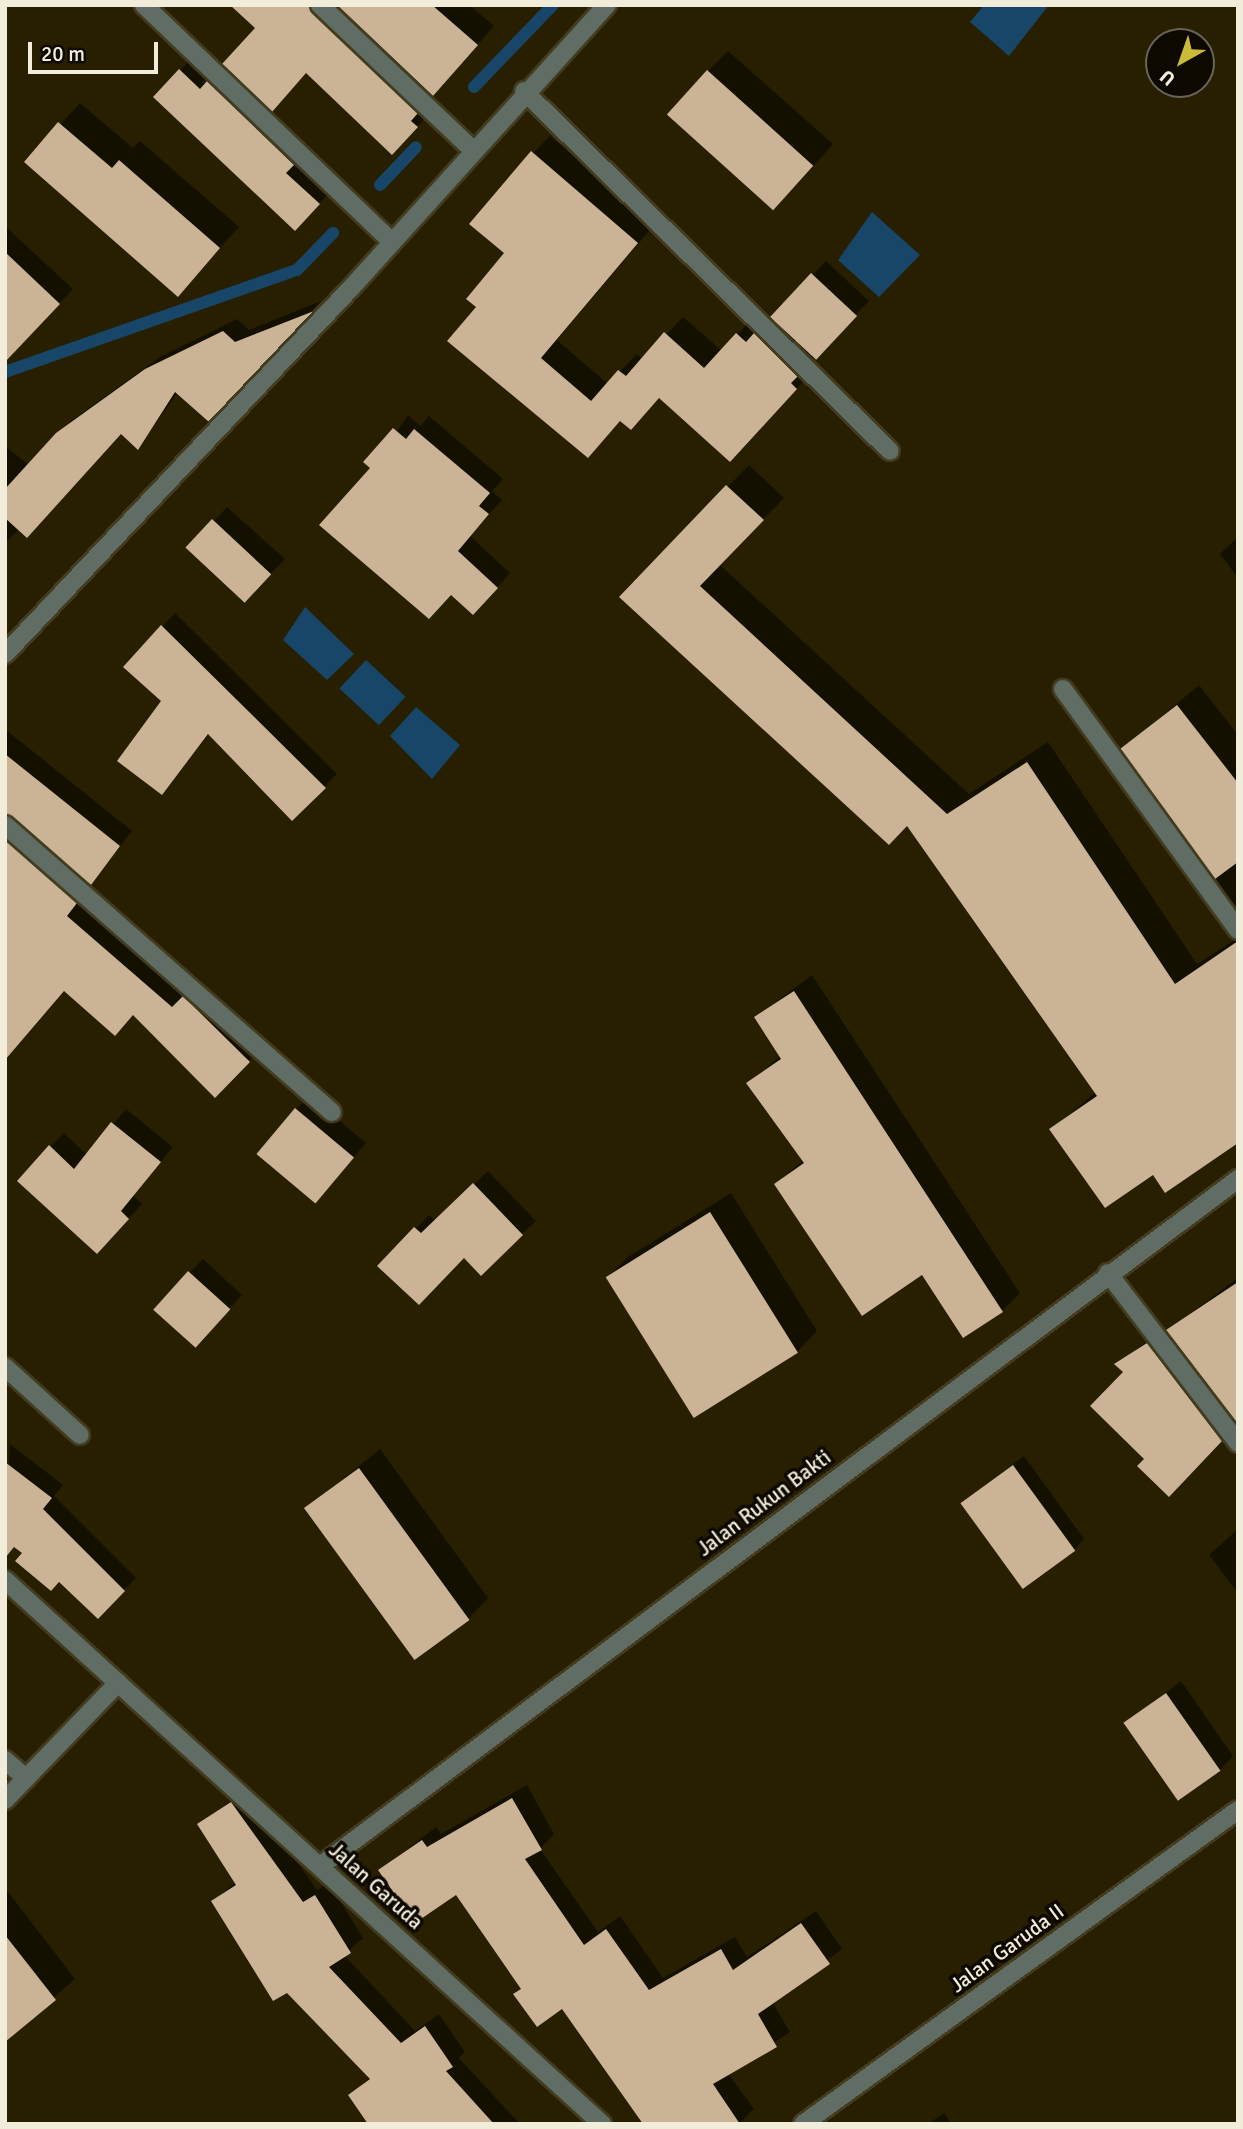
<!DOCTYPE html>
<style>
body{margin:0}
#map{position:relative;width:1243px;height:2129px;overflow:hidden;background:#271f00;font-family:Signika,sans-serif}
div>[style]{position:absolute}
[style*='--x']{left:calc(var(--x)*1px);top:calc(var(--y)*1px);width:calc(var(--w)*1px);rotate:calc(var(--a)*1deg)}
.water>*{inset:0;background:#174668;transform-origin:0 0}
.shadow>*{inset:0;background:#0007}
.stream>*{height:12px;margin:-6px;padding:0 6px;transform-origin:6px;border-radius:6px;background:#174668}
.building>*{inset:0;background:#cbb495;transform-origin:0 0}
.roads{filter:drop-shadow(2px 0 #433c1f) drop-shadow(-2px 0 #433c1f) drop-shadow(0 2px #433c1f) drop-shadow(0 -2px #433c1f)}
.minor>*{height:18px;margin:-9px;padding:0 9px;transform-origin:9px;border-radius:9px;background:#5f6d64}
span{translate:-50% -50%;white-space:nowrap;text-align:center;line-height:1.15;-webkit-text-stroke:7px #0d0901;paint-order:stroke}
.street-label{font-size:21px;color:#f2eddb}
.frame{position:absolute;inset:0;border:7px solid #f2eddb;pointer-events:none}
.north{position:absolute;left:1145px;top:28px;width:70px;height:70px;box-sizing:border-box;background:#0d0901;border:2px solid #696458;border-radius:50%;rotate:220deg;font-size:19px;font-weight:700;line-height:28px;text-align:center;color:#f2eddb}
.north::after{content:'';display:block;margin:auto;width:24px;height:32px;background:#caba3a;clip-path:polygon(50% 0,100% 100%,50% 72%,0 100%)}
.scale{position:absolute;left:28px;top:42px;width:130px;height:32px;box-sizing:border-box;border:4px solid #f2eddb;border-top:0;padding-left:9px;font-size:21px;line-height:24px;white-space:nowrap;color:#f2eddb;-webkit-text-stroke:5px #0d0901;paint-order:stroke}
</style>
<div id="map">
<div class="water">
<div style="clip-path:polygon(984px 5px,1049px 5px,1009px 56px,970px 22px)"></div>
<div style="clip-path:polygon(872px 212px,920px 255px,879px 297px,838px 260px)"></div>
<div style="clip-path:polygon(305px 607px,354px 654px,327px 680px,283px 640px)"></div>
<div style="left:366px;top:660px;width:54px;height:39px;rotate:43deg"></div>
<div style="clip-path:polygon(416px 707px,460px 745px,432px 779px,390px 736px)"></div>
</div>
<div class="shadow">
<div style="clip-path:polygon(233px 5px,469px 5px,494px 26px,427px 103px,434px 109px,409px 135px)"></div>
<div style="clip-path:polygon(728px 51px,833px 144px,794px 188px,708px 71px)"></div>
<div style="clip-path:polygon(191px 59px,330px 192px,306px 218px,155px 97px)"></div>
<div style="clip-path:polygon(80px 103px,133px 148px,140px 141px,239px 227px,177px 294px,26px 162px)"></div>
<div style="clip-path:polygon(550px 136px,654px 225px,557px 340px,608px 384px,637px 354px,643px 359px,683px 317px,722px 351px,754px 317px,764px 326px,826px 261px,869px 301px,806px 365px,813px 371px,747px 443px,660px 396px,622px 419px,588px 456px,478px 307px,506px 253px,533px 153px)"></div>
<div style="clip-path:polygon(5px 226px,73px 289px,22px 342px,5px 326px)"></div>
<div style="clip-path:polygon(321px 301px,222px 406px,178px 392px,138px 448px,121px 432px,5px 543px,5px 446px,29px 465px,71px 421px,160px 357px,237px 319px,249px 330px)"></div>
<div style="clip-path:polygon(408px 415px,420px 426px,429px 416px,503px 479px,492px 491px,502px 500px,470px 536px,510px 573px,487px 599px,373px 468px)"></div>
<div style="clip-path:polygon(749px 465px,784px 498px,719px 564px,969px 794px,1048px 742px,1197px 964px,1238px 938px,1238px 1125px,1153px 1173px,1052px 1129px,1096px 1092px,908px 824px,621px 596px)"></div>
<div style="clip-path:polygon(227px 507px,285px 559px,259px 586px,189px 548px)"></div>
<div style="clip-path:polygon(1238px 537px,1238px 578px,1220px 554px)"></div>
<div style="clip-path:polygon(175px 613px,337px 774px,292px 819px,209px 734px,162px 793px,163px 701px,125px 667px)"></div>
<div style="clip-path:polygon(1199px 685px,1238px 735px,1238px 910px,1123px 749px)"></div>
<div style="clip-path:polygon(5px 729px,132px 831px,91px 883px,13px 814px,10px 819px,262px 1047px,215px 1095px,134px 1014px,115px 1034px,5px 929px)"></div>
<div style="clip-path:polygon(812px 975px,1020px 1293px,1002px 1311px,923px 1273px,776px 1184px,803px 1160px,749px 1084px,781px 1055px,756px 1017px)"></div>
<div style="clip-path:polygon(310px 1096px,366px 1143px,315px 1202px,296px 1109px)"></div>
<div style="clip-path:polygon(126px 1109px,173px 1147px,133px 1196px,142px 1204px,110px 1238px,50px 1147px,64px 1133px,87px 1155px)"></div>
<div style="clip-path:polygon(488px 1171px,536px 1221px,481px 1273px,464px 1256px,380px 1266px,429px 1215px,436px 1221px)"></div>
<div style="clip-path:polygon(731px 1193px,817px 1331px,797px 1352px,608px 1277px,628px 1257px)"></div>
<div style="clip-path:polygon(203px 1259px,242px 1295px,208px 1332px,189px 1273px)"></div>
<div style="clip-path:polygon(1238px 1278px,1238px 1424px,1168px 1330px)"></div>
<div style="clip-path:polygon(1162px 1330px,1235px 1426px,1169px 1494px,1146px 1459px,1126px 1372px,1117px 1364px)"></div>
<div style="clip-path:polygon(10px 1444px,63px 1485px,54px 1496px,136px 1578px,98px 1616px,5px 1538px)"></div>
<div style="clip-path:polygon(380px 1449px,488px 1598px,468px 1619px,307px 1508px)"></div>
<div style="clip-path:polygon(1024px 1456px,1084px 1539px,1074px 1550px,962px 1503px)"></div>
<div style="clip-path:polygon(1238px 1529px,1238px 1593px,1209px 1555px)"></div>
<div style="clip-path:polygon(1181px 1681px,1233px 1756px,1220px 1770px,1126px 1723px)"></div>
<div style="clip-path:polygon(527px 1785px,554px 1834px,540px 1849px,598px 1932px,620px 1916px,663px 1978px,735px 1937px,747px 1957px,816px 1911px,842px 1949px,772px 2002px,790px 2032px,728px 2073px,754px 2109px,739px 2124px,563px 2007px,516px 1994px,522px 1987px,456px 1893px,380px 1870px,436px 1827px,441px 1834px)"></div>
<div style="clip-path:polygon(245px 1790px,317px 1890px,329px 1883px,363px 1938px,344px 1955px,415px 2031px,439px 2014px,465px 2052px,459px 2058px,520px 2124px,387px 2124px,350px 2096px,370px 2077px,213px 1901px,236px 1882px,199px 1825px)"></div>
<div style="clip-path:polygon(5px 1888px,75px 1979px,5px 2039px)"></div>
<div style="clip-path:polygon(944px 2113px,951px 2124px,928px 2124px)"></div>
</div>
<div class="stream">
<div style="--x:474;--y:87;--w:114;--a:-46.1"></div>
<div style="--x:380;--y:185;--w:52;--a:-46.5"></div>
<div style="--x:5;--y:372;--w:309;--a:-19.3"></div>
<div style="--x:297;--y:270;--w:52;--a:-45.8"></div>
</div>
<div class="building">
<div style="clip-path:polygon(230px 5px,309px 5px,418px 113px,411px 121px,418px 127px,392px 155px,306px 73px,272px 112px,222px 64px,255px 28px)"></div>
<div style="clip-path:polygon(337px 5px,432px 5px,478px 45px,433px 96px)"></div>
<div style="clip-path:polygon(179px 69px,200px 89px,207px 81px,294px 165px,286px 173px,320px 204px,295px 231px,153px 97px)"></div>
<div style="left:707px;top:70px;width:143px;height:60px;rotate:42deg"></div>
<div style="clip-path:polygon(58px 122px,112px 168px,119px 160px,220px 248px,178px 297px,24px 162px)"></div>
<div style="clip-path:polygon(531px 151px,638px 243px,541px 358px,591px 401px,618px 370px,626px 376px,664px 332px,704px 368px,736px 333px,746px 342px,754px 333px,798px 376px,791px 383px,797px 389px,730px 462px,659px 398px,631px 430px,620px 421px,588px 458px,447px 341px,476px 307px,466px 299px,504px 253px,469px 224px)"></div>
<div style="clip-path:polygon(5px 252px,60px 304px,5px 362px)"></div>
<div style="left:811px;top:273px;width:63px;height:60px;rotate:43deg"></div>
<div style="clip-path:polygon(314px 311px,209px 422px,175px 392px,138px 450px,121px 434px,27px 538px,5px 518px,5px 489px,56px 433px,145px 369px,223px 331px,235px 342px)"></div>
<div style="clip-path:polygon(393px 428px,406px 439px,414px 429px,490px 493px,479px 506px,489px 514px,458px 551px,498px 588px,473px 615px,451px 595px,429px 619px,319px 525px,370px 468px,363px 462px)"></div>
<div style="clip-path:polygon(726px 485px,764px 520px,700px 586px,947px 814px,1027px 762px,1175px 984px,1238px 941px,1238px 1143px,1165px 1193px,1153px 1175px,1105px 1208px,1049px 1129px,1097px 1096px,907px 826px,889px 845px,619px 597px)"></div>
<div style="left:212px;top:519px;width:81px;height:39px;rotate:43deg"></div>
<div style="clip-path:polygon(161px 625px,326px 788px,292px 821px,208px 734px,162px 795px,117px 761px,161px 701px,123px 667px)"></div>
<div style="clip-path:polygon(1177px 705px,1238px 783px,1238px 862px,1215px 879px,1120px 749px)"></div>
<div style="clip-path:polygon(5px 754px,120px 846px,91px 885px,5px 814px)"></div>
<div style="clip-path:polygon(5px 840px,77px 903px,67px 916px,172px 1007px,183px 996px,250px 1062px,215px 1098px,133px 1015px,115px 1036px,64px 991px,5px 1060px)"></div>
<div style="clip-path:polygon(794px 991px,1003px 1312px,963px 1338px,922px 1275px,862px 1316px,774px 1184px,804px 1163px,746px 1083px,781px 1059px,754px 1017px)"></div>
<div style="left:295px;top:1108px;width:77px;height:60px;rotate:40deg"></div>
<div style="clip-path:polygon(111px 1122px,161px 1162px,121px 1211px,129px 1219px,97px 1254px,17px 1181px,49px 1145px,74px 1169px)"></div>
<div style="clip-path:polygon(473px 1183px,523px 1235px,481px 1276px,464px 1258px,419px 1305px,377px 1266px,414px 1227px,421px 1233px)"></div>
<div style="left:710px;top:1212px;width:166px;height:123px;rotate:58deg"></div>
<div style="left:188px;top:1271px;width:57px;height:52px;rotate:42deg"></div>
<div style="clip-path:polygon(1238px 1282px,1238px 1424px,1166px 1330px)"></div>
<div style="clip-path:polygon(1147px 1343px,1222px 1441px,1169px 1497px,1137px 1466px,1144px 1459px,1090px 1406px,1123px 1372px,1114px 1364px)"></div>
<div style="clip-path:polygon(5px 1462px,52px 1498px,43px 1509px,125px 1591px,98px 1619px,59px 1582px,51px 1591px,15px 1561px,22px 1553px,14px 1547px,5px 1558px)"></div>
<div style="left:1013px;top:1465px;width:106px;height:65px;rotate:54deg"></div>
<div style="left:359px;top:1468px;width:188px;height:68px;rotate:54deg"></div>
<div style="left:1166px;top:1693px;width:95px;height:52px;rotate:55deg"></div>
<div style="clip-path:polygon(512px 1798px,542px 1850px,525px 1859px,584px 1945px,606px 1929px,649px 1990px,721px 1949px,733px 1970px,801px 1923px,830px 1964px,758px 2014px,777px 2047px,713px 2084px,740px 2124px,643px 2124px,562px 2009px,537px 2027px,513px 1994px,521px 1989px,456px 1895px,415px 1923px,378px 1870px,422px 1840px,427px 1847px)"></div>
<div style="clip-path:polygon(231px 1802px,303px 1902px,315px 1895px,351px 1953px,329px 1967px,401px 2043px,425px 2026px,453px 2067px,446px 2071px,494px 2124px,368px 2124px,348px 2095px,370px 2079px,287px 1993px,273px 2001px,211px 1901px,236px 1885px,197px 1824px)"></div>
<div style="clip-path:polygon(5px 1935px,56px 2000px,5px 2042px)"></div>
</div>
<div class="roads">
<div class="minor">
<div style="--x:144;--y:5;--w:342;--a:43.7"></div>
<div style="--x:320;--y:5;--w:209;--a:43.5"></div>
<div style="--x:524;--y:91;--w:513;--a:44.53"></div>
<div style="--x:5;--y:654;--w:504;--a:-46.61"></div>
<div style="--x:351;--y:288;--w:382;--a:-47.9"></div>
<div style="--x:1063;--y:689;--w:298;--a:54"></div>
<div style="--x:5;--y:825;--w:435;--a:41.3"></div>
<div style="--x:1108;--y:1273;--w:214;--a:52.6"></div>
<div style="--x:5;--y:1367;--w:101;--a:42.2"></div>
<div style="--x:5;--y:1580;--w:808;--a:42.34"></div>
<div style="--x:5;--y:1760;--w:28;--a:41"></div>
<div style="--x:5;--y:1800;--w:163;--a:-46"></div>
<div style="--x:320;--y:1866;--w:1147;--a:-36.81"></div>
<div style="--x:803;--y:2124;--w:536;--a:-35.82"></div>
</div>
</div>
<div class="street-label">
<span style="left:764px;top:1503px;rotate:-37deg">Jalan Rukun Bakti</span>
<span style="left:376px;top:1886px;rotate:42deg">Jalan Garuda</span>
<span style="left:1007px;top:1948px;rotate:-36deg">Jalan Garuda II</span>
</div>
<div class="frame"></div>
<div class="north">U</div>
<div class="scale">20 m</div>
</div>
